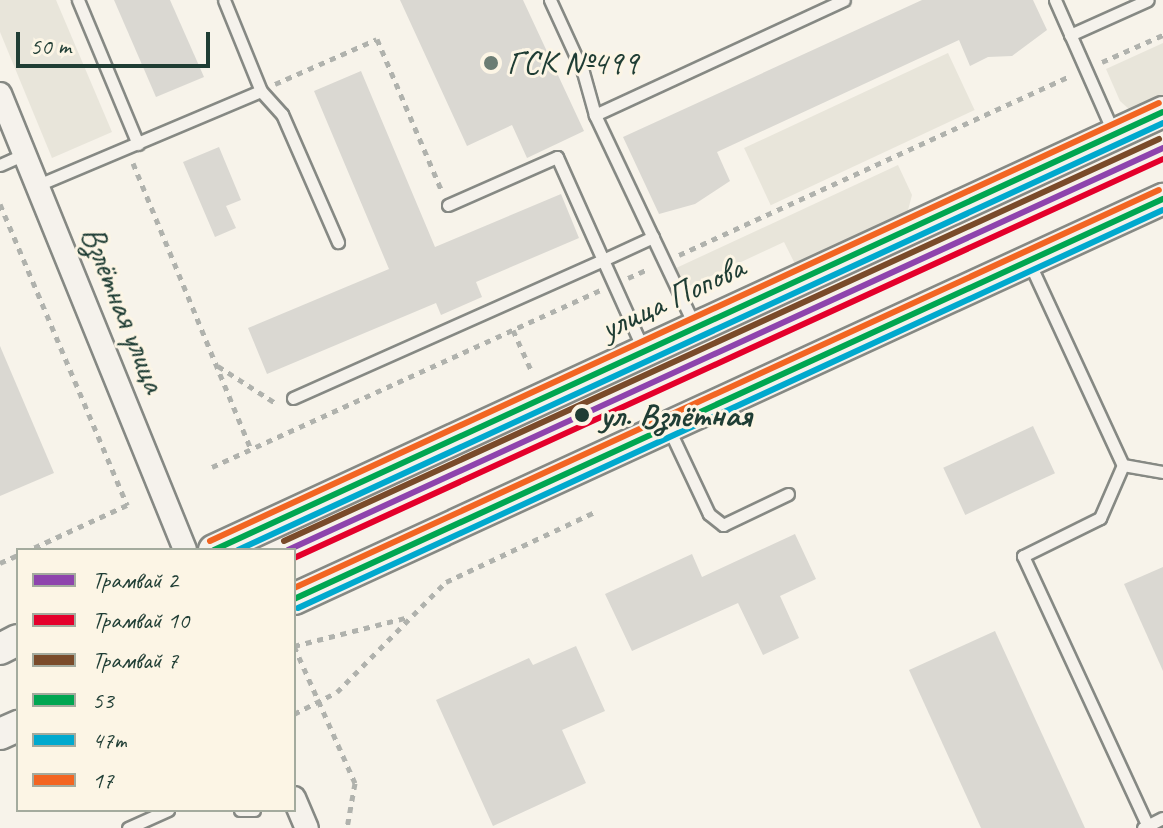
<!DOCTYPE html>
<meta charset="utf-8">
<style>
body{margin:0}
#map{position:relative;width:1163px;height:828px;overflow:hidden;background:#f7f3ea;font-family:Caveat,sans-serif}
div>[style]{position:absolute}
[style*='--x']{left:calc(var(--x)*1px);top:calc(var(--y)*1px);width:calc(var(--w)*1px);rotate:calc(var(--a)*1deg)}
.green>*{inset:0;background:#e8e5da;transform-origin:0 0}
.building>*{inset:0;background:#dad8d2;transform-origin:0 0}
.path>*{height:5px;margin-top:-2.5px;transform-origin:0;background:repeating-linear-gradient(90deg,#b0b2ad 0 6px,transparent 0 12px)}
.roads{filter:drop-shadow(2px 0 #868984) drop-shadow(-2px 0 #868984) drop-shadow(0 2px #868984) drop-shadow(0 -2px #868984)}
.lane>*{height:11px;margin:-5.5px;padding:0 5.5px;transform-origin:5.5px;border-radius:5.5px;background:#f5f2ec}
.street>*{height:22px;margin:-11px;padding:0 11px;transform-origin:11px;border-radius:11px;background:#f5f2ec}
.secondary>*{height:30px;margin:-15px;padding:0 15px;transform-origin:15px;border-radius:15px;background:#f5f2ec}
.bus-1>*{height:6px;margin:-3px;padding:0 3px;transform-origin:3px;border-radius:3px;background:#00a651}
.bus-2>*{height:6px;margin:-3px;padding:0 3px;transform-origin:3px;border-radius:3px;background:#00a9ce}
.bus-3>*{height:6px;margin:-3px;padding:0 3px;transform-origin:3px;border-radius:3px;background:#f26522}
.tram-1>*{height:6px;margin:-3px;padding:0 3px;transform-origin:3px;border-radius:3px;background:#8e44ad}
.tram-2>*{height:6px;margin:-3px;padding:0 3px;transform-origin:3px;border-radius:3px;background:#e4002b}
.tram-3>*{height:6px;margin:-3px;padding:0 3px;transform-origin:3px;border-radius:3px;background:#7a4b2a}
.dots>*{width:22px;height:22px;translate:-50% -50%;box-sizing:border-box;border:4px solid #fcf5e5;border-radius:50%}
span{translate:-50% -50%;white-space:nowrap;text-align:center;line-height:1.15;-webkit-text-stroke:6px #fcf5e5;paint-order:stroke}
.poi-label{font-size:34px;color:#1f3d34}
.left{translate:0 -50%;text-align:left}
.street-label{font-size:34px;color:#1f3d34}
.stop-label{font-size:34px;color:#1f3d34;font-weight:700}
.legend{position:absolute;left:16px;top:548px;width:280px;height:264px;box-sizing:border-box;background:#fcf5e5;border:2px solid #a4ab9e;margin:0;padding:10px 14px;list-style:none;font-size:24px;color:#1f3d34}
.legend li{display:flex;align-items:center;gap:16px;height:40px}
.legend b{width:40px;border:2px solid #a4ab9e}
.scale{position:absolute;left:16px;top:32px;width:194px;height:36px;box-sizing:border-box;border:4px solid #1f3d34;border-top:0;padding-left:10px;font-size:24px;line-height:28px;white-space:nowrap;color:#1f3d34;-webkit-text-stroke:6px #fcf5e5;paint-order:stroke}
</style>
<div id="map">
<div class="green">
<div style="clip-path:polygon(0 0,56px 0,112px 132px,52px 158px,0 32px)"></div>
<div style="clip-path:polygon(1163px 43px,1163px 102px,1131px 111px,1120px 101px,1106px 69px)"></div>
<div style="left:948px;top:53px;width:63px;height:225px;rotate:65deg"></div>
<div style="clip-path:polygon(898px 165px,912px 195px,906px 218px,797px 268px,784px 242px,683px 289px,674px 269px)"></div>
</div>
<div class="building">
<div style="clip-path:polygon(114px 0,170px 0,204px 77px,156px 97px)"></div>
<div style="clip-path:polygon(400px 0,523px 0,584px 131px,527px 158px,512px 125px,467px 146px)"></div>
<div style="clip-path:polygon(922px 0,1033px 0,1047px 30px,1012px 56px,988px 57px,970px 66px,959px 40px,717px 152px,730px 181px,695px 204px,659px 214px,623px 137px)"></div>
<div style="clip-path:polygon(361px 71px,435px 247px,561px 194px,579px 238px,476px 282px,482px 297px,441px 315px,436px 303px,267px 374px,248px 328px,389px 269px,314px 91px)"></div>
<div style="clip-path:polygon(219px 147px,241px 200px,226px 206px,236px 228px,215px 237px,183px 162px)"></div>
<div style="clip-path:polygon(0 346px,54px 473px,0 496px)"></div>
<div style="left:1033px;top:426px;width:52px;height:99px;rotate:65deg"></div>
<div style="clip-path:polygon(795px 534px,816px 579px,780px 596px,799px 638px,763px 655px,738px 603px,632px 651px,605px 594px,692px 554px,702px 577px)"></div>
<div style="clip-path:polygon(1163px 567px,1163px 671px,1124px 584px)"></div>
<div style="clip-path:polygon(995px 631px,1085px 828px,981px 828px,909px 670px)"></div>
<div style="clip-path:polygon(576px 646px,605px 711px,562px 730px,586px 783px,493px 826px,436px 700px,529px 658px,533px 665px)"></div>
</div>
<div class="path">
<div style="--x:1102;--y:62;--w:67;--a:-23.9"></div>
<div style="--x:275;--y:84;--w:111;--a:-23.8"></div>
<div style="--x:377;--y:39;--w:163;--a:66.9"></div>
<div style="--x:133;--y:163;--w:309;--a:67.6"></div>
<div style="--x:0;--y:204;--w:327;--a:67.1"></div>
<div style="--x:127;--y:505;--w:108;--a:155.3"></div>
<div style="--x:679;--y:255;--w:430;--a:-24.6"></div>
<div style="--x:628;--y:278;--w:22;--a:-24"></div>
<div style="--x:513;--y:330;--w:46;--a:65.7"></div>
<div style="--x:218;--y:366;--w:70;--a:32.8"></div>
<div style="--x:212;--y:467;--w:427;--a:-24.5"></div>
<div style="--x:0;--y:563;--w:20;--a:-24"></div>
<div style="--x:294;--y:646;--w:150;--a:66"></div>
<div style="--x:355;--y:783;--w:46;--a:100.1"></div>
<div style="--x:294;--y:646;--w:119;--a:-14.2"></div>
<div style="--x:294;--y:714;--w:48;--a:-27.1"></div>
<div style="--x:337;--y:692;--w:155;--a:-45.3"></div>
<div style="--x:446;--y:582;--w:165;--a:-25.2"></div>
</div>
<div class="roads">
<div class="lane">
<div style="--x:78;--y:0;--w:156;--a:67.4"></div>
<div style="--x:550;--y:0;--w:79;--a:65.4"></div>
<div style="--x:583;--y:72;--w:45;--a:74.4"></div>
<div style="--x:595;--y:115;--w:234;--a:64.7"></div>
<div style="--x:1055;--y:0;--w:146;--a:66.2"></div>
<div style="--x:1070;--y:35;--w:85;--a:-24.2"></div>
<div style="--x:261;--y:91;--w:31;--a:48"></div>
<div style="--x:282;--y:114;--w:140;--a:66.4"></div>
<div style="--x:595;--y:115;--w:274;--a:-24.8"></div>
<div style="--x:0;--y:165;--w:27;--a:-24"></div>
<div style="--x:38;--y:185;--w:242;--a:-22.9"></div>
<div style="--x:261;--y:91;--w:98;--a:-112.1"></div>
<div style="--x:448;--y:205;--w:119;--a:-23.8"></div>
<div style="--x:557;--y:157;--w:113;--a:65.9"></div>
<div style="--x:603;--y:260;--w:55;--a:-24.7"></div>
<div style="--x:1029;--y:262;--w:224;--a:65.2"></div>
<div style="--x:1123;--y:465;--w:58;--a:113.5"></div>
<div style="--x:1100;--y:518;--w:86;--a:153.7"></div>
<div style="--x:1023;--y:556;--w:298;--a:65.2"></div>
<div style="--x:293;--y:398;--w:339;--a:-24"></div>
<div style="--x:603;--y:260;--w:100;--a:65.7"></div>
<div style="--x:668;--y:427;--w:96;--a:64.8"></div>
<div style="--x:709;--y:514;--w:18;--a:38"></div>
<div style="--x:723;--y:525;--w:72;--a:-25.5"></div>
<div style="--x:1123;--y:465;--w:41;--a:9.9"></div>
<div style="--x:240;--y:810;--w:14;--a:0"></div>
<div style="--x:128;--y:828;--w:44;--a:-24.2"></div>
<div style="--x:1143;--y:828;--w:22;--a:-27"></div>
</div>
<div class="street">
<div style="--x:0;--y:94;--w:492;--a:67.9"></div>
<div style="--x:294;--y:798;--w:33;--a:67"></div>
</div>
<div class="secondary">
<div style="--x:214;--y:550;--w:1045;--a:-24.78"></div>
<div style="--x:294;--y:599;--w:957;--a:-24.72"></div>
<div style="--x:0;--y:649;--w:20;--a:-27"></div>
<div style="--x:0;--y:734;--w:20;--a:-24"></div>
</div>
</div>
<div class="bus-1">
<div style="--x:214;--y:550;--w:1045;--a:-24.78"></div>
<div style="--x:294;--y:599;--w:957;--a:-24.72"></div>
</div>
<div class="bus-2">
<div style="--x:238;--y:550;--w:1019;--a:-24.78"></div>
<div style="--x:298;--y:608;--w:952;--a:-24.71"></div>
</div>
<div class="bus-3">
<div style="--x:210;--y:541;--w:1045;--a:-24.78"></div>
<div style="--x:294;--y:588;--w:952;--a:-24.71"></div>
</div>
<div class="tram-1">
<div style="--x:288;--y:550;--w:963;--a:-24.68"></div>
</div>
<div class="tram-2">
<div style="--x:294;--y:558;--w:956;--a:-24.66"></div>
</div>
<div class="tram-3">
<div style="--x:284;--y:541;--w:963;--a:-24.68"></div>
</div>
<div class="dots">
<div style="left:491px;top:63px;background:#6b7d74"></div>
<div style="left:582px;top:415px;background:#1f3d34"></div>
</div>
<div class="poi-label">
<span class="left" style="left:507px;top:63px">ГСК №499</span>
</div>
<div class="street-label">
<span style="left:672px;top:297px;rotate:-25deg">улица Попова</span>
<span style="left:124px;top:309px;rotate:68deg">Взлётная улица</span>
</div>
<div class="stop-label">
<span class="left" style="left:600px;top:415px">ул. Взлётная</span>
</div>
<ul class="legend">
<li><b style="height:10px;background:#8e44ad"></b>Трамвай 2</li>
<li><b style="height:10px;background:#e4002b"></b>Трамвай 10</li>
<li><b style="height:10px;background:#7a4b2a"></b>Трамвай 7</li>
<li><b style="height:10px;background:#00a651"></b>53</li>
<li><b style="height:10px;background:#00a9ce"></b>47т</li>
<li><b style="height:10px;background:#f26522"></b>17</li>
</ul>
<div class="scale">50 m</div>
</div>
